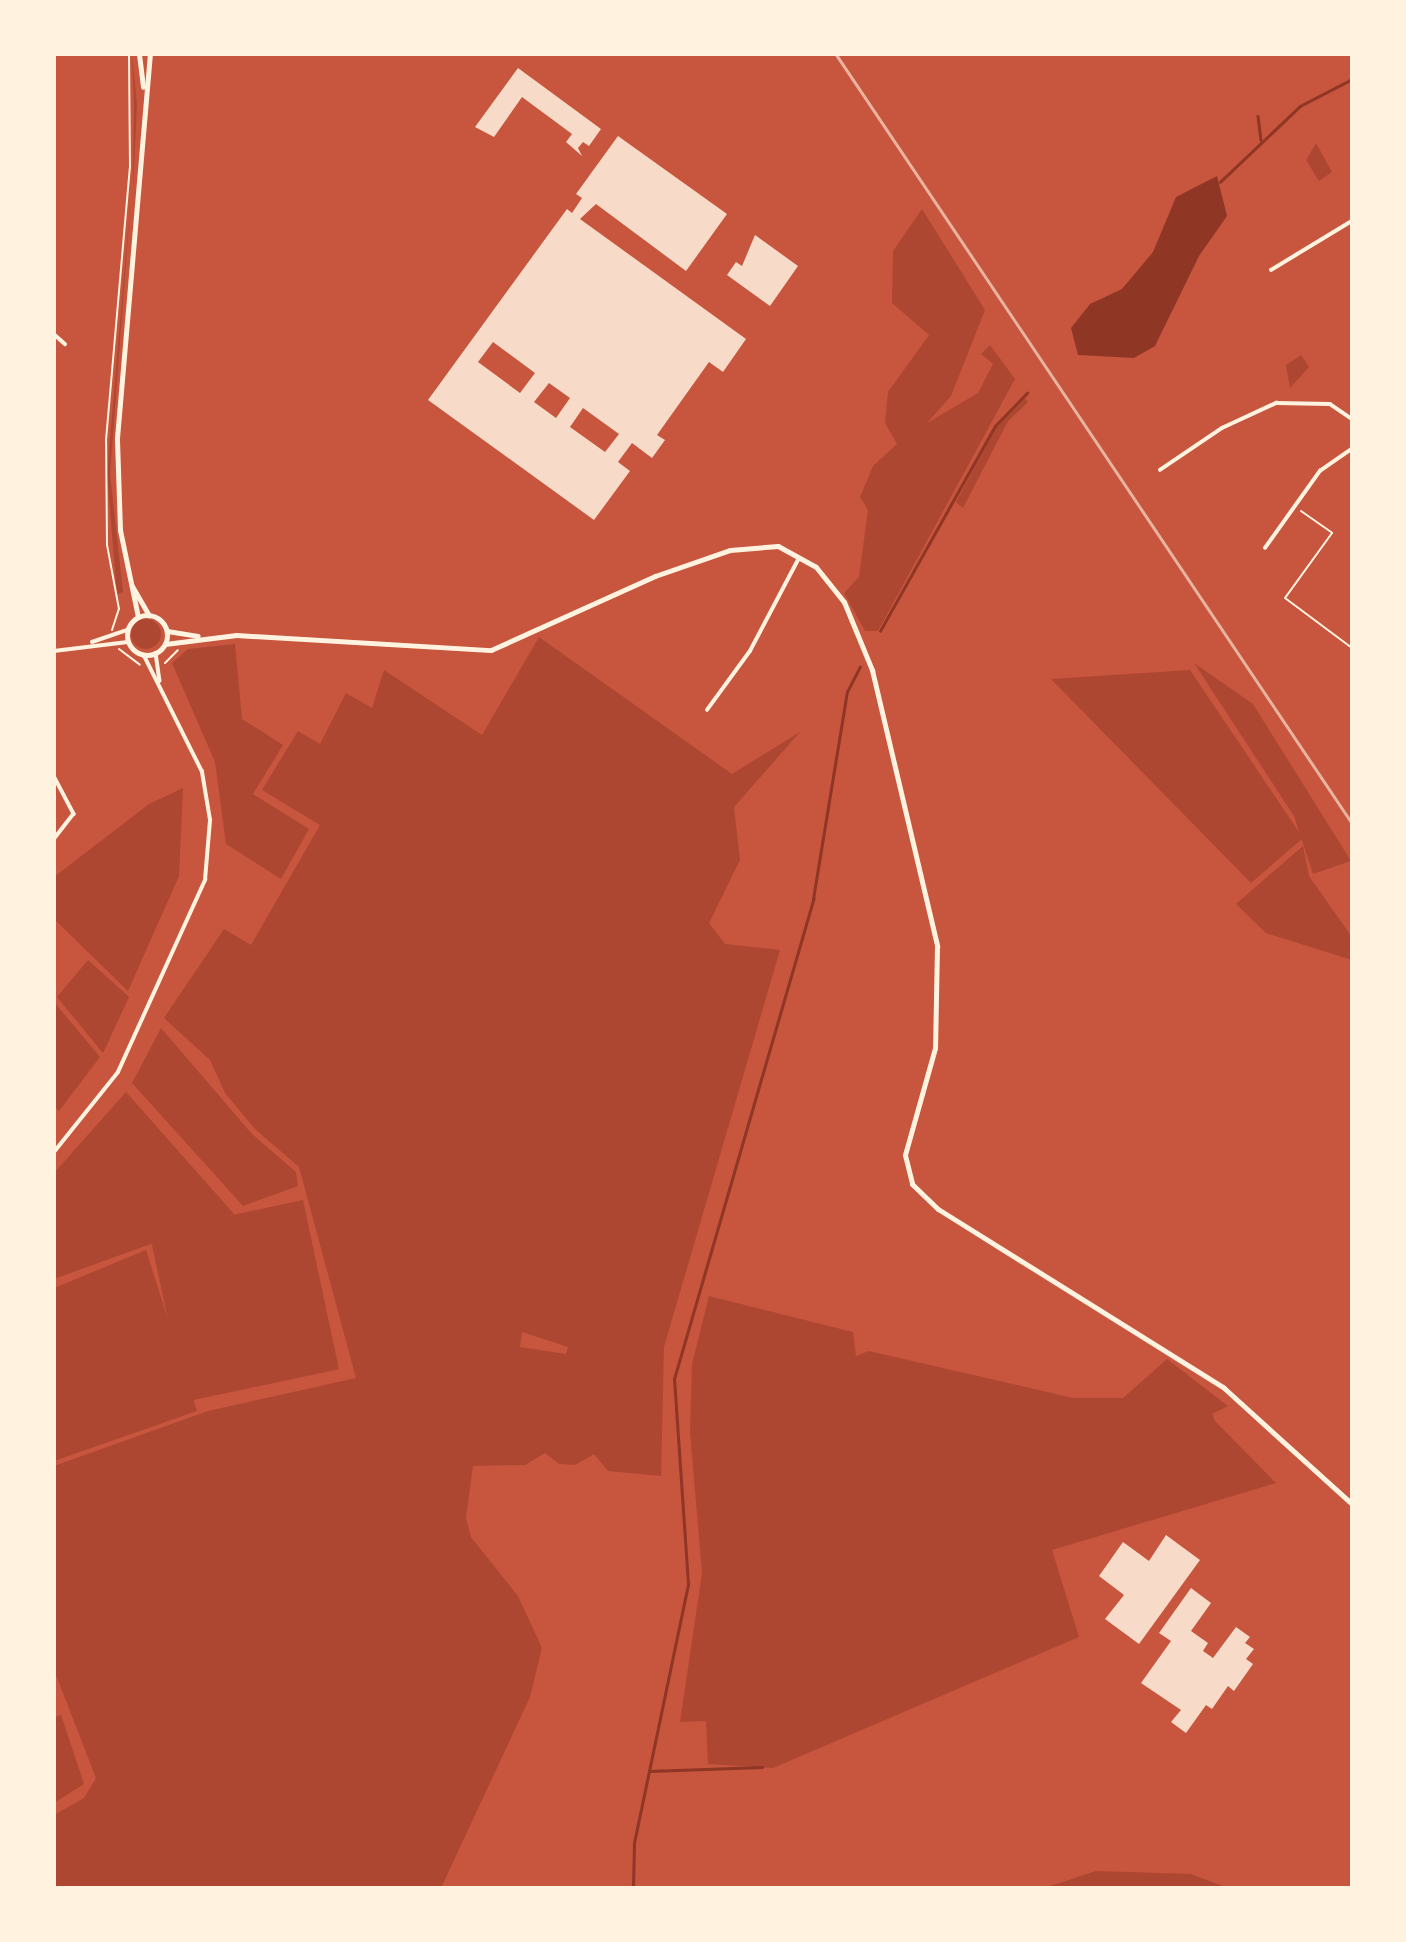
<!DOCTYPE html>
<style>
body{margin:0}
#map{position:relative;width:1406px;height:1942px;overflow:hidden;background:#c8553d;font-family:"Playfair Display",serif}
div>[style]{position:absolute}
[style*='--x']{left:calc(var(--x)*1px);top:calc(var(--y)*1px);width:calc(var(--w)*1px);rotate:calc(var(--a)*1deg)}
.green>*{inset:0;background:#ae4732;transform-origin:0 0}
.round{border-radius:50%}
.water>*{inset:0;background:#8f3625}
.stream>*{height:2.5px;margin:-1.25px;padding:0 1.25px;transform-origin:1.25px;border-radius:1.25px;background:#8f3625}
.building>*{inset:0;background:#f7dbc8}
.path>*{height:2px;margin:-1px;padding:0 1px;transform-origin:1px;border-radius:1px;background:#fff3e0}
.minor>*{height:3.5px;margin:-1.75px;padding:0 1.75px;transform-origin:1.75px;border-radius:1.75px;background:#fff3e0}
.tertiary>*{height:5px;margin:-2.5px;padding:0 2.5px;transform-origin:2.5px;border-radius:2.5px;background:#fff3e0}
.tertiary>.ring{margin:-2.5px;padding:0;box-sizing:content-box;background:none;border:5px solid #fff3e0;border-radius:50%}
.rail>*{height:2.5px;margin:-1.25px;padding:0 1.25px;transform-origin:1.25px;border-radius:1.25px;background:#e9b49f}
span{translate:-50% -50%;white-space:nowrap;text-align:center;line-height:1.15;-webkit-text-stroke:5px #fff3e0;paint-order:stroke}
.frame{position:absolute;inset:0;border:56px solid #fff3e0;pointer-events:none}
</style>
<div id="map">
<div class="green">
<div style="clip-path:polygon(132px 54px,137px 105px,133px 189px,134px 105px)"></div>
<div style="clip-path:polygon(1316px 143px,1332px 172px,1319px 181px,1306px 160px)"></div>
<div style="clip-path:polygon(131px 196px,110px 474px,123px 592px,117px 594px,107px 474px)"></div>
<div style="clip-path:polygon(922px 209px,985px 310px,951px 396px,927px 423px,978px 393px,993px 364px,981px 354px,990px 345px,1015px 379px,878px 631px,865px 631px,844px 593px,859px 577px,868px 510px,860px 497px,873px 466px,897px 444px,885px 423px,888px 392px,929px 335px,892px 303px,893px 251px)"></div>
<div style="clip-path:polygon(1301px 355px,1309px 367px,1290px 388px,1286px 365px)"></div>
<div style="clip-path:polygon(1025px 398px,1028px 402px,1008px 421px,963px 508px,956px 502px,996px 428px)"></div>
<div class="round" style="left:131px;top:619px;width:30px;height:30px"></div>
<div style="clip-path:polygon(evenodd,539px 637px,732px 774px,800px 732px,734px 807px,740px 860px,709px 923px,725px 944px,780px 950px,664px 1347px,661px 1476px,608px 1471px,594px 1454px,575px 1465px,559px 1464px,545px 1453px,525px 1465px,473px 1466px,466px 1518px,471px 1537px,518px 1596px,542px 1648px,530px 1697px,441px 1888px,54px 1888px,54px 1815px,84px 1798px,96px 1778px,54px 1670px,54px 1466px,208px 1411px,356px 1378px,299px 1167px,255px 1129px,225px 1093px,210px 1060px,164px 1018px,224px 929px,251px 945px,320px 825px,262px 790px,298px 731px,320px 744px,346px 693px,372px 708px,384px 670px,482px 735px,539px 637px,522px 1332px,568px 1347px,566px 1354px,520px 1347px,522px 1332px)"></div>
<div style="clip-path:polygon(235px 644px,242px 719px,283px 745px,253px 794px,309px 829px,281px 879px,226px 844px,215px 762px,172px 663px,188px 649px)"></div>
<div style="clip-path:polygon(1194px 663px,1253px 704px,1351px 861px,1313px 874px,1294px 816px)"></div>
<div style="clip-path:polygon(1190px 670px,1303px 838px,1251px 883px,1051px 679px)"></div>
<div style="clip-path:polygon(183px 788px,179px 876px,128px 991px,54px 919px,54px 877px,149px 804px)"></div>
<div style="clip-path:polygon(1303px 846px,1309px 876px,1352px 937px,1352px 960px,1266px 933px,1236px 904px)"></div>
<div style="clip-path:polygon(88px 960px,129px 997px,103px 1053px,57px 997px)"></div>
<div style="clip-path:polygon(54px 1002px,100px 1057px,59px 1111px,54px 1106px)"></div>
<div style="clip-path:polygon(161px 1028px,252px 1134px,296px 1172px,298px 1186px,243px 1206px,132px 1083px)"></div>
<div style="clip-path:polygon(126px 1092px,234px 1214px,54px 1279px,54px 1173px)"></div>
<div style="left:303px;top:1200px;width:173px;height:157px;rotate:78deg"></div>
<div style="clip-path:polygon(146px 1250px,197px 1411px,54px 1461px,54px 1288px)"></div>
<div style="clip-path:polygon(709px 1296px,853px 1332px,856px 1356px,869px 1351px,1073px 1398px,1123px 1398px,1167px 1359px,1228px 1406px,1212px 1414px,1215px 1421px,1276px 1483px,1052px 1550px,1079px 1637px,773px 1768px,708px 1764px,706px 1721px,680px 1722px,702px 1573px,690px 1432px,692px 1364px)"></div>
<div style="clip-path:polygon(61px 1715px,84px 1784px,54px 1803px,54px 1717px)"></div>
<div style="clip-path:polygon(1096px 1871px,1191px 1874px,1228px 1888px,1044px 1888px)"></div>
</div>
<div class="water">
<div style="clip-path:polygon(1217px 176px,1227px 216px,1199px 256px,1155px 346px,1134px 358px,1078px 355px,1071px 328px,1090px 304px,1122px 289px,1153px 252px,1176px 197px)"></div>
</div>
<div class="stream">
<div style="--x:1258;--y:116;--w:24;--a:83"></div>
<div style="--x:1220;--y:182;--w:110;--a:-43.5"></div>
<div style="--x:1300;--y:106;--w:59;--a:-27.4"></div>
<div style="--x:880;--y:631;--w:235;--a:-60.7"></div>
<div style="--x:995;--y:426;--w:46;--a:-45.9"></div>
<div style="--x:649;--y:1771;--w:113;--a:-2"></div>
<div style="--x:633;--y:1888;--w:45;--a:-88.7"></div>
<div style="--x:634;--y:1843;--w:265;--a:-78.2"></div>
<div style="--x:688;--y:1584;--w:205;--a:-93.9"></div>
<div style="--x:674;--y:1379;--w:500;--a:-73.8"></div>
<div style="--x:813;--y:899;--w:210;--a:-80.7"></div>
<div style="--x:847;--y:692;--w:28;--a:-63"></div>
</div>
<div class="building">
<div style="clip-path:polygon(518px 68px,601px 129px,589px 146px,583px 142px,578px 148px,582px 156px,566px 142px,572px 134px,522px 97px,494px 137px,475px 127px)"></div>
<div style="clip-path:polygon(evenodd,618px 136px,727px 214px,686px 271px,596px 204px,580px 219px,746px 339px,723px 372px,709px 362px,657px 435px,665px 440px,652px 458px,632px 443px,618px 462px,630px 471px,594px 520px,428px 400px,567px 209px,572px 213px,582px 198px,576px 194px,618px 136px,493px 342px,535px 373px,520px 393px,478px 362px,493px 342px,618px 136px,549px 383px,570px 398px,556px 418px,534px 402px,549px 383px,618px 136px,583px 408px,619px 434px,605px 452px,570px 427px,583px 408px)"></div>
<div style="clip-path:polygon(755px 235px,798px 266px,770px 306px,727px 275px,736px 262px,742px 266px)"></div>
<div style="clip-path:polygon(1166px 1535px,1200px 1560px,1139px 1644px,1105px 1619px,1124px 1595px,1099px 1576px,1123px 1542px,1149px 1561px)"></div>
<div style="clip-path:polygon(1191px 1588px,1211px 1603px,1191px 1631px,1208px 1643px,1203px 1651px,1213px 1658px,1236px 1627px,1250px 1637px,1245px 1643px,1254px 1649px,1246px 1659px,1253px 1664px,1234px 1691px,1228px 1686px,1212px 1709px,1206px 1705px,1186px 1733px,1171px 1722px,1181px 1710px,1141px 1683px,1171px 1641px,1159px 1633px)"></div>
</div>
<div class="path">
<div style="--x:1301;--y:511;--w:38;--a:35"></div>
<div style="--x:1332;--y:533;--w:80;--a:125.9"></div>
<div style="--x:1285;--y:598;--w:84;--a:36.7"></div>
<div style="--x:112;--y:630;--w:22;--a:-72"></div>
<div style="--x:119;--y:609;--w:65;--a:-100.6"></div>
<div style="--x:107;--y:545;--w:105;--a:-90.5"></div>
<div style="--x:106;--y:440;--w:273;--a:-85"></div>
<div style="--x:130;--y:168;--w:114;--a:-90.5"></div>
<div style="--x:119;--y:649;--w:26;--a:37"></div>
<div style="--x:165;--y:663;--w:18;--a:-45"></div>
</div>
<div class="minor">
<div style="--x:1271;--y:270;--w:95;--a:-31.2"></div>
<div style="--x:54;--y:334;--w:15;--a:42"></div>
<div style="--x:1160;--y:470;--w:75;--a:-34.1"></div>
<div style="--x:1222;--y:428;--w:60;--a:-24.8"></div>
<div style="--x:1276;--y:403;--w:54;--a:1.1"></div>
<div style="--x:1330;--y:404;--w:27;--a:34"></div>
<div style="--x:1265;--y:548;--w:95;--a:-54.5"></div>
<div style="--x:1320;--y:471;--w:39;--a:-35"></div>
<div style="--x:92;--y:642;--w:37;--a:-19"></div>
<div style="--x:54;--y:651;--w:74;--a:-7"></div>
<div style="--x:156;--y:653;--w:28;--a:82"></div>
<div style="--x:707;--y:710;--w:73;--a:-53.9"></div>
<div style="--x:750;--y:651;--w:105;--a:-62.2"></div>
<div style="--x:54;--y:776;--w:43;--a:62.2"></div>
<div style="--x:74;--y:814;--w:33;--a:128"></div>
<div style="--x:54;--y:1152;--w:102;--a:-51.3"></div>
<div style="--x:118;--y:1072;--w:211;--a:-65.6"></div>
<div style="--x:205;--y:880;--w:60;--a:-85.2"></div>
<div style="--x:210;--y:820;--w:49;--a:-99.5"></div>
<div style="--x:202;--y:772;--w:130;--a:-116.6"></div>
</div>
<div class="tertiary">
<div style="--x:139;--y:54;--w:33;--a:83"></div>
<div style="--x:132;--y:586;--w:34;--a:60"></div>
<div class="ring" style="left:127px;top:615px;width:35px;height:35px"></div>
<div style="--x:138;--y:617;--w:89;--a:-101.7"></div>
<div style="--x:120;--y:530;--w:92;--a:-91.9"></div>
<div style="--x:117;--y:438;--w:385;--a:-85.1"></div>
<div style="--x:167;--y:631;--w:31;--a:9"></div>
<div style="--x:165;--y:644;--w:72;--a:-7.2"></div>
<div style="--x:236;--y:635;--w:255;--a:3.4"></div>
<div style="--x:491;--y:650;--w:180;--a:-24.3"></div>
<div style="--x:655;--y:576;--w:79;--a:-19.1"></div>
<div style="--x:730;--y:550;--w:48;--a:-4.8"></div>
<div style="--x:778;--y:546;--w:43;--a:28.9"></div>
<div style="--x:816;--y:567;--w:45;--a:51.3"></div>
<div style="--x:844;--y:602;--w:74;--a:67.6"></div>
<div style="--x:872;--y:670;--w:284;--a:76.7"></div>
<div style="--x:937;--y:946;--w:102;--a:91.1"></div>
<div style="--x:935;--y:1048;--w:111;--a:105.7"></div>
<div style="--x:905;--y:1155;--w:30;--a:76"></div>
<div style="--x:912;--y:1184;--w:36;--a:44"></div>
<div style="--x:938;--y:1209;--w:337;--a:32"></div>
<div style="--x:1224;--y:1388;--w:173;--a:42.2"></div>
</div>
<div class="rail">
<div style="--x:836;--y:54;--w:926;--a:56.14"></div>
</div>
<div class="frame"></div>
</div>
